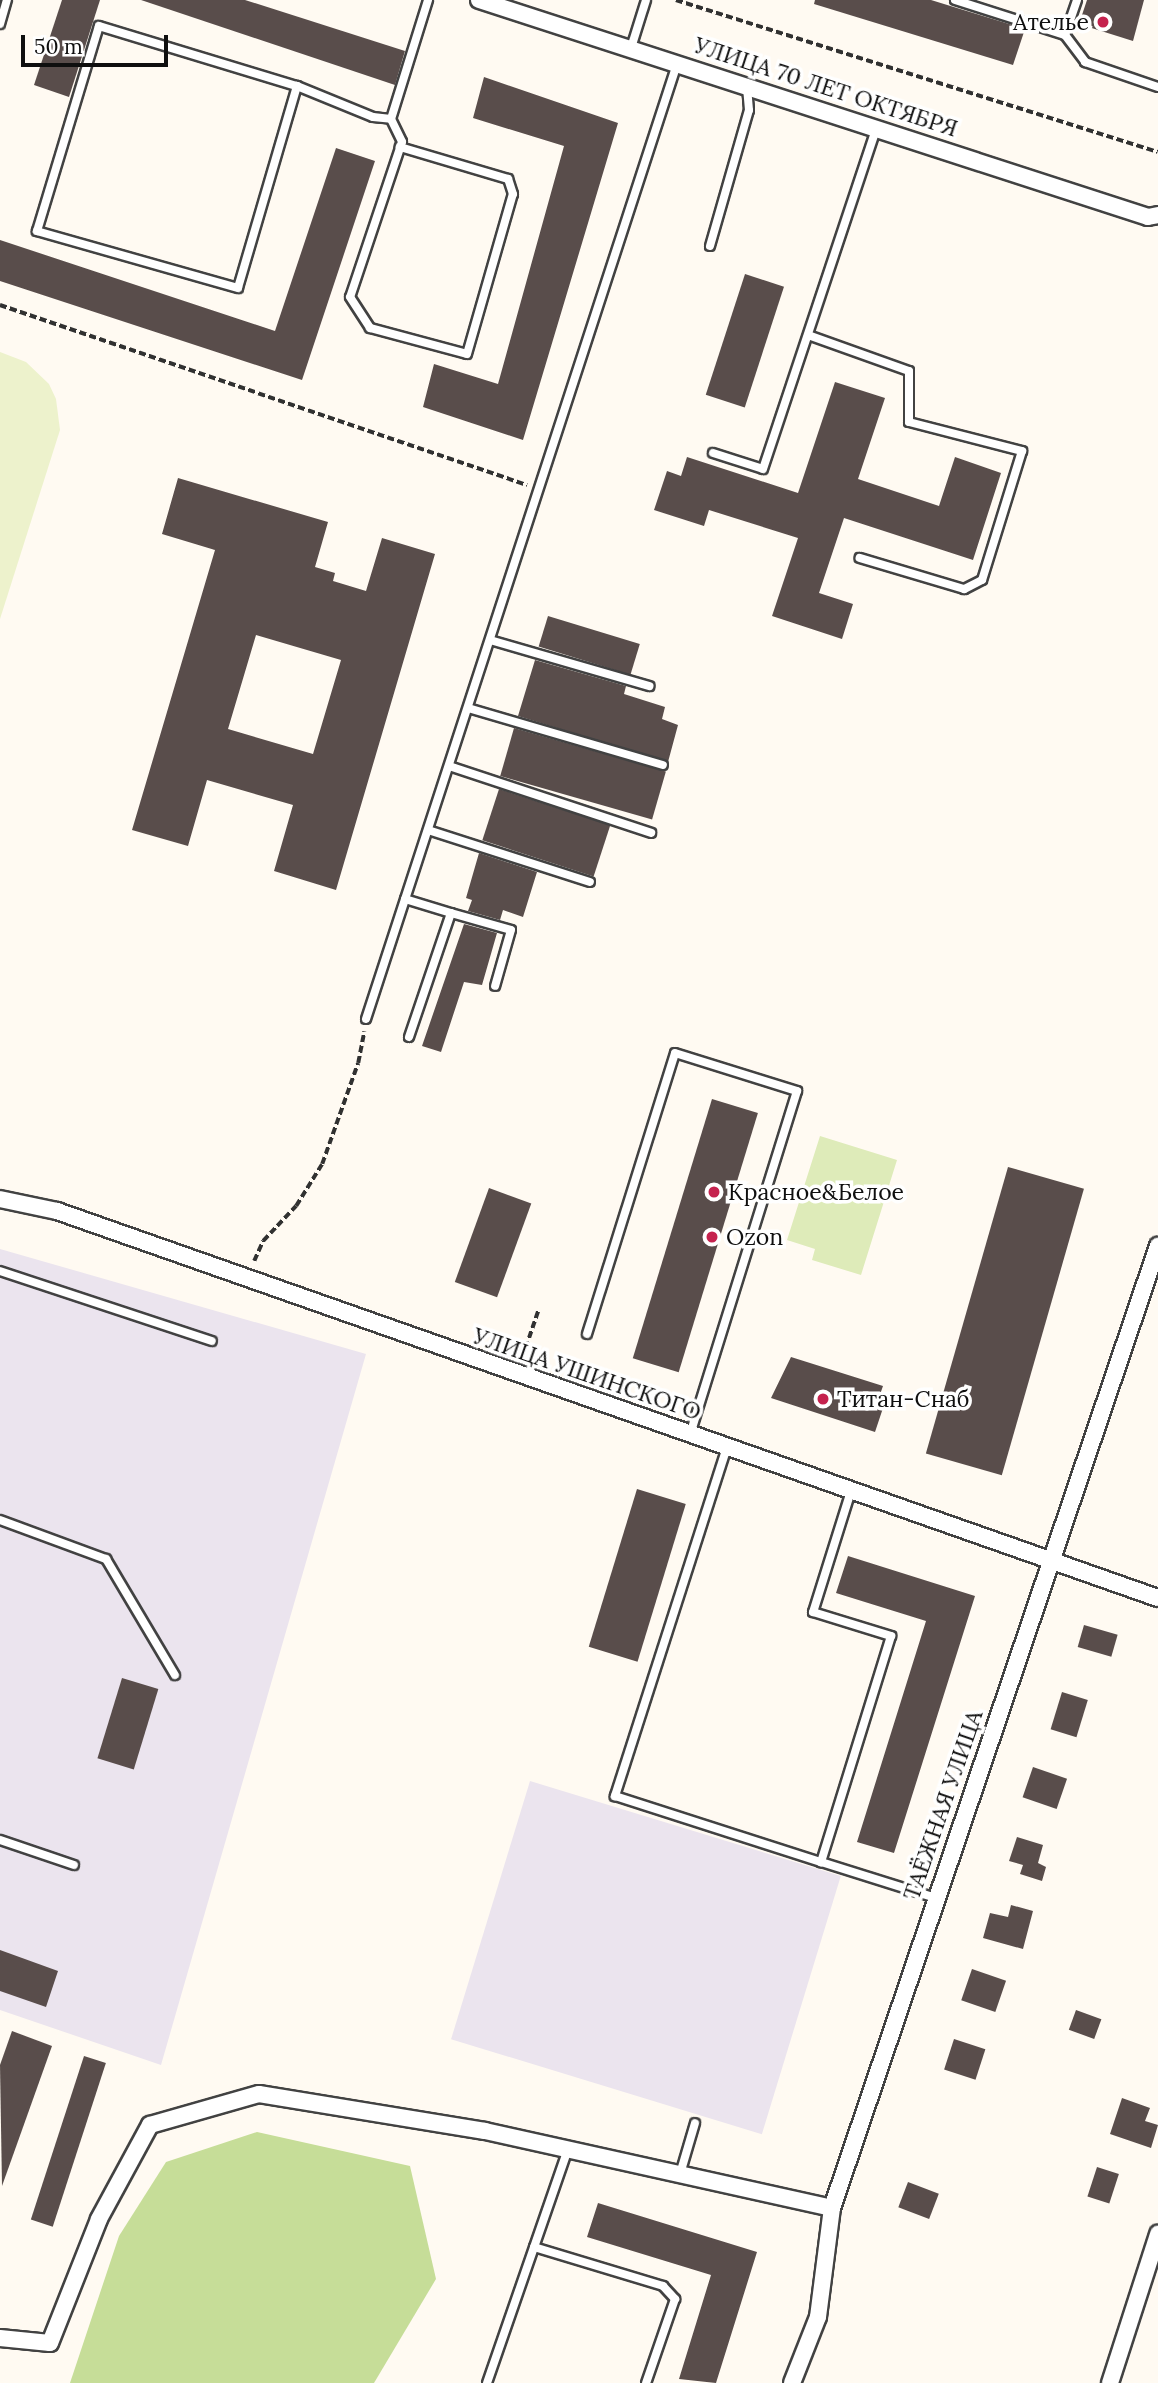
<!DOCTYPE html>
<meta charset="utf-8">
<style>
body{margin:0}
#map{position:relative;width:1158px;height:2383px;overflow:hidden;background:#fffaf2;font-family:Lora,serif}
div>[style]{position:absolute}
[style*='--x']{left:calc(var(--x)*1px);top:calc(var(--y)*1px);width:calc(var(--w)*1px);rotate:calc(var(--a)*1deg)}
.industrial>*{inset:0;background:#ebe4ee;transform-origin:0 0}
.green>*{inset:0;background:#deebb9}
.forest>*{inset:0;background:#c6dd98}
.pitch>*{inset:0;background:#edf2cc}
.building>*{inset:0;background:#594d4b;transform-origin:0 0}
.path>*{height:3.5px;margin-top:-1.75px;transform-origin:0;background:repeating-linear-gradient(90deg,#313131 0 7px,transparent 0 10.5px)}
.roads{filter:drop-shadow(2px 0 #424242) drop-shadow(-2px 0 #424242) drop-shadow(0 2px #424242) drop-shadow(0 -2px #424242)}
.service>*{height:8px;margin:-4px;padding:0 4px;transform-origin:4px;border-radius:4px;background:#fff}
.minor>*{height:16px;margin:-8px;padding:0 8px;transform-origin:8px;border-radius:8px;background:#fff}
.dots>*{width:19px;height:19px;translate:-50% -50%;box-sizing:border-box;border:4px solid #fff;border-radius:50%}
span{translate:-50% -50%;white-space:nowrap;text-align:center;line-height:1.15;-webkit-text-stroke:7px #fff;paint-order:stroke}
.poi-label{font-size:23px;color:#0f0f0f}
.right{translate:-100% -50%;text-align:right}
.left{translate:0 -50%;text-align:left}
.street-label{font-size:23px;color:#0f0f0f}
.scale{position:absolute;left:21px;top:35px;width:147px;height:32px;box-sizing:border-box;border:4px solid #0f0f0f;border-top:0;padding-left:9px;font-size:21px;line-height:24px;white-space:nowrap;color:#0f0f0f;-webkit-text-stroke:5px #fff;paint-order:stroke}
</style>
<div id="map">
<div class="industrial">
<div style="clip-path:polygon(0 1249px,366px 1354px,161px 2065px,0 2010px)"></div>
<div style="left:530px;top:1781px;width:325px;height:270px;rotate:17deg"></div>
</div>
<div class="green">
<div style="clip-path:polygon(820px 1136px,897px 1160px,861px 1275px,812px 1260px,815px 1249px,787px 1240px)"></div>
</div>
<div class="forest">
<div style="clip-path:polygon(257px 2132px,410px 2166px,436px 2279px,374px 2383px,70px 2383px,119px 2236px,166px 2162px)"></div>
</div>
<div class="pitch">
<div style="clip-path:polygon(0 352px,26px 362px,49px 384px,56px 399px,60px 430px,0 619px)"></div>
</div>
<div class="building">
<div style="clip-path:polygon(62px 0,100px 0,69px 97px,34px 85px)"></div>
<div style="clip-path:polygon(141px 0,245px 0,405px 51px,395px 85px)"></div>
<div style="clip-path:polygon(815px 0,931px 0,1025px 29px,1013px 65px,814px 4px)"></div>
<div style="clip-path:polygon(1087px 0,1144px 0,1133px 41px,1079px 24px)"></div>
<div style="clip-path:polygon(484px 77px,618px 123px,523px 440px,423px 407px,434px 364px,498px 384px,564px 146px,473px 118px)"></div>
<div style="clip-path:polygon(336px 148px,375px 161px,302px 380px,0 281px,0 240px,275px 331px)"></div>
<div style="left:745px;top:274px;width:41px;height:127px;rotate:18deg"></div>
<div style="clip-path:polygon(835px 382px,885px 398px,858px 479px,939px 506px,955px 457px,1001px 473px,973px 560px,844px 518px,819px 593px,853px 604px,842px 639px,772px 616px,798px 538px,709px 510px,704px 526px,654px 510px,667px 471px,681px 476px,687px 457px,798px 493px)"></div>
<div style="clip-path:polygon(evenodd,178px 478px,328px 522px,315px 567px,335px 573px,333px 581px,366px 591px,382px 538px,435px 554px,336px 890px,274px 871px,293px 805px,207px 780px,188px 846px,132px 830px,215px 550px,162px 534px,178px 478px,256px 635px,341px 660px,313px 754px,228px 729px,256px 635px)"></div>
<div style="left:548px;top:616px;width:96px;height:32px;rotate:17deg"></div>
<div style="clip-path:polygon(535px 660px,626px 686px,624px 694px,665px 707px,662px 719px,678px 725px,668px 762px,518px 716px)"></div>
<div style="left:514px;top:728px;width:158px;height:50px;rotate:16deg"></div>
<div style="left:499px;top:789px;width:117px;height:54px;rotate:18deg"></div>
<div style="clip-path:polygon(479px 853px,537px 872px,523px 917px,503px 910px,500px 920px,468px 911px,472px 900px,466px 898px)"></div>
<div style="clip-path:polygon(464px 924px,497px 933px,482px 985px,464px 982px,441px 1052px,422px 1046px)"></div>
<div style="left:712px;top:1099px;width:48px;height:271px;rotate:17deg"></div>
<div style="left:1008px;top:1167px;width:79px;height:298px;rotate:16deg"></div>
<div style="left:489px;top:1188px;width:45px;height:100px;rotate:20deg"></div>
<div style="clip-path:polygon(791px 1357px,883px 1386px,876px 1406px,883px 1408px,875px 1432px,771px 1398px)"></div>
<div style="left:637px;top:1489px;width:51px;height:165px;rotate:17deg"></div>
<div style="clip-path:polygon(848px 1556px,975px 1596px,894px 1853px,857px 1842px,926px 1621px,836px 1593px)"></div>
<div style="left:1084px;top:1625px;width:35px;height:23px;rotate:16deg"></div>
<div style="left:122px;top:1678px;width:38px;height:84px;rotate:17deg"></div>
<div style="left:1062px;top:1692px;width:27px;height:39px;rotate:17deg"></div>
<div style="left:1033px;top:1767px;width:36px;height:32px;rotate:19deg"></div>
<div style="clip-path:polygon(1017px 1837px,1043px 1845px,1038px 1863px,1046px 1867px,1042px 1881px,1020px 1874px,1023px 1865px,1009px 1861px)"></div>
<div style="clip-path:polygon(1011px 1905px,1033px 1911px,1023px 1949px,983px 1938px,990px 1913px,1008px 1917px)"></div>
<div style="clip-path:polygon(0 1950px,58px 1971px,46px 2007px,0 1991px)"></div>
<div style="left:972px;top:1969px;width:36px;height:33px;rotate:19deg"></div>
<div style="left:1076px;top:2010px;width:27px;height:21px;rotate:20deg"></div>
<div style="clip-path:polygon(12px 2031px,52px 2046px,2px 2186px,0 2065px)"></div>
<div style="left:954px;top:2039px;width:33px;height:32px;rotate:18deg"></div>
<div style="left:84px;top:2056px;width:23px;height:172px;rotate:18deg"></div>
<div style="clip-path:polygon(1122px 2098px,1150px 2108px,1145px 2121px,1158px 2125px,1151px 2148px,1110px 2134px)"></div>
<div style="left:1097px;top:2167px;width:23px;height:31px;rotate:18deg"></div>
<div style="left:908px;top:2182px;width:33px;height:27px;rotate:21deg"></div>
<div style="clip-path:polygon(598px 2203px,757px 2252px,716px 2383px,679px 2379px,711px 2275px,587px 2237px)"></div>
</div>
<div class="path">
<div style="--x:676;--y:0;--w:505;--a:17.5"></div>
<div style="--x:0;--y:305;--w:557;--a:18.86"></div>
<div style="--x:254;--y:1261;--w:22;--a:-66"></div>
<div style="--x:263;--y:1241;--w:48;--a:-46.7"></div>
<div style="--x:296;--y:1206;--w:49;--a:-58.2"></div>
<div style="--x:322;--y:1164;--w:107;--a:-70.4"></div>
<div style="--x:358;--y:1063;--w:32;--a:-79"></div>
<div style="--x:522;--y:1358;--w:50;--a:-71.2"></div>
</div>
<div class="roads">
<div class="service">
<div style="--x:955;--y:0;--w:115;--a:17.7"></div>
<div style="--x:1065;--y:35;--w:37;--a:-71"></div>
<div style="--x:0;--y:24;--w:25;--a:-74"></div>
<div style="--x:1065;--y:35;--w:34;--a:53"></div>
<div style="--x:1085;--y:62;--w:77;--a:18.9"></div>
<div style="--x:631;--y:48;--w:50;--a:-72.6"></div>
<div style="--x:297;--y:86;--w:210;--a:106.3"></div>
<div style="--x:238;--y:288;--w:209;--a:-164.2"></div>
<div style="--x:37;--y:231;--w:214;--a:-73.2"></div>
<div style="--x:99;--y:26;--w:207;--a:16.9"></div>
<div style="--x:297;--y:86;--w:82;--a:22.2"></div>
<div style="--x:373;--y:117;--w:18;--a:6"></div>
<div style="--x:391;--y:119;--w:125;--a:-72.7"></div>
<div style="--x:391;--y:119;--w:25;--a:64"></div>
<div style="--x:402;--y:142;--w:163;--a:108.5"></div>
<div style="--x:350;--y:297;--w:37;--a:57"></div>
<div style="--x:370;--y:328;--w:100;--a:15"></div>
<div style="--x:467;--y:354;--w:166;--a:-74"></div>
<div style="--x:513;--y:194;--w:16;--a:-108"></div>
<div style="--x:508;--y:179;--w:113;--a:-163.5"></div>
<div style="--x:710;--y:246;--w:141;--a:-74"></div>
<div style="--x:749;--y:110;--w:23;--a:-95"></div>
<div style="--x:808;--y:335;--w:107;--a:19.6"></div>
<div style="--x:909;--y:371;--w:51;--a:90"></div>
<div style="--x:909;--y:422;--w:117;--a:14.4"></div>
<div style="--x:1022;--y:451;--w:135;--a:107.2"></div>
<div style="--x:982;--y:580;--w:20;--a:153"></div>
<div style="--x:964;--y:589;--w:109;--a:-163.4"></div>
<div style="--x:713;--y:453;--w:52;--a:17.7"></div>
<div style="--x:763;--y:469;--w:361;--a:-71.6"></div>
<div style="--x:490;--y:640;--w:166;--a:16.1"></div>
<div style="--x:468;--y:708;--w:203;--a:16.3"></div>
<div style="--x:449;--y:766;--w:213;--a:18.3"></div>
<div style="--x:428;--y:830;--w:170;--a:17.8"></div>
<div style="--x:405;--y:899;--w:48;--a:16.9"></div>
<div style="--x:451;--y:913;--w:131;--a:108.7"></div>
<div style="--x:451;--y:913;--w:62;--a:15.8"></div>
<div style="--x:511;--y:930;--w:58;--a:105.9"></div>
<div style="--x:366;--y:1019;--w:1004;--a:-71.96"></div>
<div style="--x:0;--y:1271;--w:223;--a:18.3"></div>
<div style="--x:587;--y:1334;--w:294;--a:-72.6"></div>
<div style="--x:675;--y:1053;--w:128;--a:17.3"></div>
<div style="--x:797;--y:1091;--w:359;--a:107.3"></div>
<div style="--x:727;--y:1447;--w:367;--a:107.8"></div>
<div style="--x:615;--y:1796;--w:216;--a:17.8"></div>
<div style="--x:851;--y:1491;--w:127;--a:107.4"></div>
<div style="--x:813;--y:1612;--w:82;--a:17.1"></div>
<div style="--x:891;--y:1636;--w:237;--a:107.2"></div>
<div style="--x:821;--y:1862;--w:121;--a:17.4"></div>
<div style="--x:0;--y:1520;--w:113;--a:20.2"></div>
<div style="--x:106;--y:1559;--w:135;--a:59.3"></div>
<div style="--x:0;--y:1840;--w:78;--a:18.7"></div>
<div style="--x:680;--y:2174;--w:53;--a:-73.6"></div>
<div style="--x:534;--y:2247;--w:135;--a:16.8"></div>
<div style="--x:663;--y:2286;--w:18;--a:47"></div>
<div style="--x:675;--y:2299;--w:89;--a:109"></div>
<div style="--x:487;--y:2383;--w:248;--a:-70.9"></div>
</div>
<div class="minor">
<div style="--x:479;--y:0;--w:703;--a:17.97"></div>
<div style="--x:1148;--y:217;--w:10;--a:-11"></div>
<div style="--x:0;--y:1199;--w:58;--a:11.9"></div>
<div style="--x:57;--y:1211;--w:1167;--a:19.37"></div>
<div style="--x:0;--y:2338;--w:50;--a:5.7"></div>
<div style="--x:50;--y:2343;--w:133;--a:-68.4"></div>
<div style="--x:99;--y:2219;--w:107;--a:-61.5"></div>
<div style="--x:150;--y:2125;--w:113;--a:-15.9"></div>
<div style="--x:259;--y:2094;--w:229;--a:9.3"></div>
<div style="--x:485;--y:2131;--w:355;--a:12.5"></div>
<div style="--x:792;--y:2383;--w:71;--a:-68.5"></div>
<div style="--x:818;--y:2317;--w:110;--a:-82.7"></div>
<div style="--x:832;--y:2208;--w:1016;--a:-71.28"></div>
<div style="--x:1110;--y:2383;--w:157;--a:-72.1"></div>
</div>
</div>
<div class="dots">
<div style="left:1103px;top:22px;background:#c5224e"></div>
<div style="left:714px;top:1192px;background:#c5224e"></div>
<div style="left:712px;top:1237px;background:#c5224e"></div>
<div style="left:823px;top:1399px;background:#c5224e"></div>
</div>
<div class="poi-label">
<span class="right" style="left:1089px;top:22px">Ателье</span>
<span class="left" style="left:728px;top:1192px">Красное&amp;Белое</span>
<span class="left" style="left:726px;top:1237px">Ozon</span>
<span class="left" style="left:837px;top:1399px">Титан-Снаб</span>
</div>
<div class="street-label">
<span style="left:826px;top:87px;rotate:18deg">УЛИЦА 70 ЛЕТ ОКТЯБРЯ</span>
<span style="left:587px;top:1374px;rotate:19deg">УЛИЦА УШИНСКОГО</span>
<span style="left:943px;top:1805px;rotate:-71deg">ТАЁЖНАЯ УЛИЦА</span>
</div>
<div class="scale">50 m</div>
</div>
